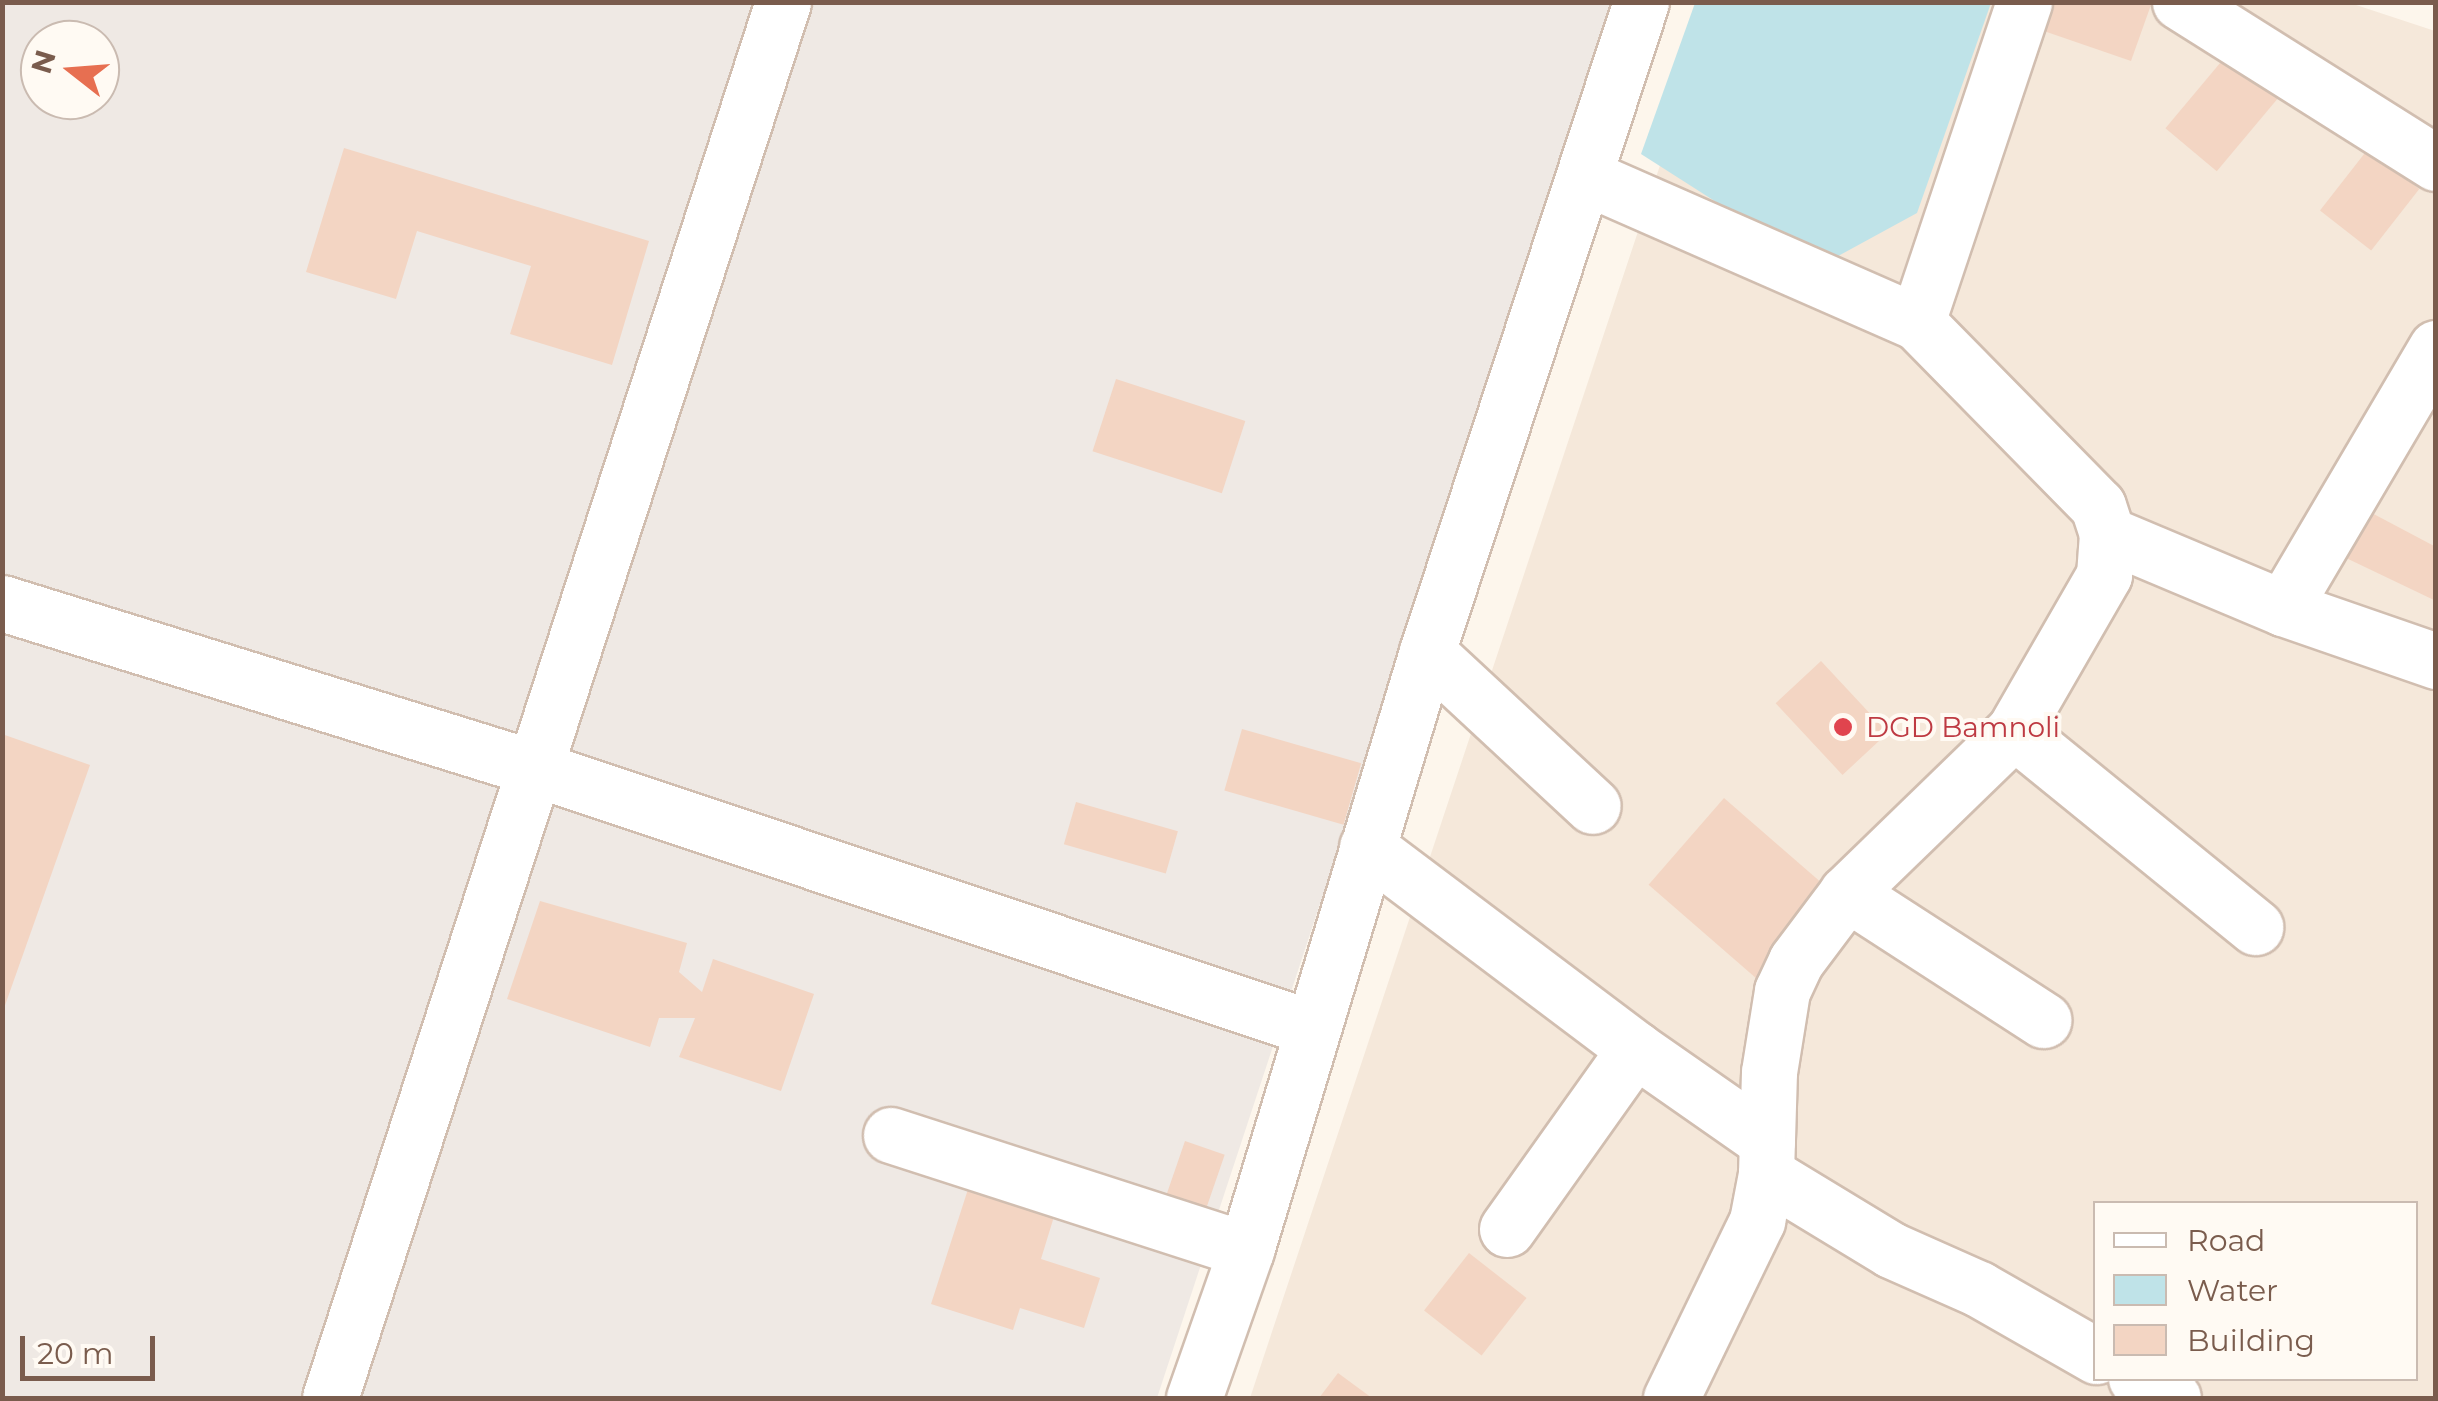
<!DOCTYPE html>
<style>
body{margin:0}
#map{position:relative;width:2438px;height:1401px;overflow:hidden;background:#fdf6ec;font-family:Montserrat,sans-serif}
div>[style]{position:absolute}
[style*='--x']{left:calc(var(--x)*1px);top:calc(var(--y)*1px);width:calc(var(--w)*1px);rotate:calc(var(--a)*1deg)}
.residential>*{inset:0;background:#f5e8da}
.industrial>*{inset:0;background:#efe9e4}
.water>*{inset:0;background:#bfe3e8}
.building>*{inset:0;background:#f3d5c3;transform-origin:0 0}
.roads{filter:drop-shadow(2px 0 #d1beb0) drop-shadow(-2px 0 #d1beb0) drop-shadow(0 2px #d1beb0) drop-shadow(0 -2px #d1beb0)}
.minor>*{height:55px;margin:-27.5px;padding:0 27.5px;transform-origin:27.5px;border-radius:27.5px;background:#fff}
.dots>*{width:28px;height:28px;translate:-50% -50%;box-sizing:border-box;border:5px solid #fffaf3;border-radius:50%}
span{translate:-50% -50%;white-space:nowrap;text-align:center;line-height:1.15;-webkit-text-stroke:8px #fffaf3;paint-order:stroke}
.health-label{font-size:28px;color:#be3a42}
.left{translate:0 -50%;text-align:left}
.frame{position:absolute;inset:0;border:5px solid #7a5c4d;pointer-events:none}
.legend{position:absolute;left:2093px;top:1201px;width:325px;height:180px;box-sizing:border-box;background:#fffaf3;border:2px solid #cabbb1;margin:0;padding:12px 18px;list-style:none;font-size:30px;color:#7a5c4d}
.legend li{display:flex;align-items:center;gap:20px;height:50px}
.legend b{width:50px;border:2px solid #cabbb1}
.north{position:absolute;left:20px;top:20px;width:100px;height:100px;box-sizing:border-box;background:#fffaf3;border:2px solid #cabbb1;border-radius:50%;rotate:287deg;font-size:28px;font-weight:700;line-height:40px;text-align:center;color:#7a5c4d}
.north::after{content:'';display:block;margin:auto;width:35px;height:45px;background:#e76f51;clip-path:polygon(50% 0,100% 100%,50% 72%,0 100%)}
.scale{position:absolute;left:20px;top:1336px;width:135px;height:45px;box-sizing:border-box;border:5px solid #7a5c4d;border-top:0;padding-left:12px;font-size:30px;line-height:35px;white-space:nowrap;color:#7a5c4d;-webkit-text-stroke:8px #fffaf3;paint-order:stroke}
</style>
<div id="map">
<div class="residential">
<div style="clip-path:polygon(evenodd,2347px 2px,2435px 31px,2435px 1398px,1250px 1398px,1714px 3px,2347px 2px,2096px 1204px,2416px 1204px,2416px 1378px,2096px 1378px,2096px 1204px)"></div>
</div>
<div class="industrial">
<div style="clip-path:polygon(evenodd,3px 3px,1617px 3px,1157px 1398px,3px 1398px,3px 3px,40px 40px,100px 40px,100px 100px,40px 100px,40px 40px)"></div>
</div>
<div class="water">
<div style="clip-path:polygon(1695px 3px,1991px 3px,1917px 213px,1818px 267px,1641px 154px)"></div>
</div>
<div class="building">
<div style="clip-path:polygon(2048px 2px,2152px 2px,2131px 61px,2038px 29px)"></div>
<div style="left:2231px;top:50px;width:67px;height:102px;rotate:40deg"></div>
<div style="clip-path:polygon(344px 148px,649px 241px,612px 365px,510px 334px,531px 266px,417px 231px,396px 299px,306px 272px)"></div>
<div style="left:2368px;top:149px;width:65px;height:78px;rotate:38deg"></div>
<div style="left:1116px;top:379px;width:136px;height:76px;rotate:18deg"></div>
<div style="clip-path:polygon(2368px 511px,2436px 547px,2436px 601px,2344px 557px)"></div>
<div style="left:1821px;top:661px;width:98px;height:62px;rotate:47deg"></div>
<div style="left:1242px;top:729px;width:124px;height:64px;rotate:16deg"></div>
<div style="clip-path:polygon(2px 734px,90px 765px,3px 1011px,2px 1011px)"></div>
<div style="left:1724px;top:798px;width:146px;height:115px;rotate:41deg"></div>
<div style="left:1076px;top:802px;width:106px;height:44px;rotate:16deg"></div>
<div style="clip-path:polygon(540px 901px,687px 943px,679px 972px,702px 992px,713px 959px,814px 994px,781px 1091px,679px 1057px,695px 1018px,659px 1018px,650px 1047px,507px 999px)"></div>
<div style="left:1185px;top:1141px;width:42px;height:59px;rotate:19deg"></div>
<div style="clip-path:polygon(970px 1183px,1056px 1210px,1041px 1259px,1100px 1278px,1084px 1328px,1020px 1308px,1013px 1330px,931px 1304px)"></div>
<div style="left:1469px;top:1253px;width:73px;height:73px;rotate:38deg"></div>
<div style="clip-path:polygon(1338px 1373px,1372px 1398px,1319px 1398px)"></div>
</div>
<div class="roads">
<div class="minor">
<div style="--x:2180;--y:2;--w:302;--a:32.2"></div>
<div style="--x:1586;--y:177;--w:361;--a:23.7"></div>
<div style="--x:1917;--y:322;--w:258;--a:45.5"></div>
<div style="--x:2098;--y:506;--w:29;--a:72"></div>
<div style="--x:2107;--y:534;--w:41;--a:94.2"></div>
<div style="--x:2104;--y:575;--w:180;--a:120"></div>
<div style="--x:2014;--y:731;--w:233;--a:135.9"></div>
<div style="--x:1847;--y:893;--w:85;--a:126.9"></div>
<div style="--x:1796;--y:961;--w:33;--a:115"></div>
<div style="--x:1782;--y:991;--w:82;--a:99.1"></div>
<div style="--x:1769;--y:1072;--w:102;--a:91.7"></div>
<div style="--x:1766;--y:1174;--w:48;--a:100.8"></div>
<div style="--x:1757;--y:1221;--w:197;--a:115.9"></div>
<div style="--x:1917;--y:322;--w:337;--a:-71.5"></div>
<div style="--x:2107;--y:534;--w:191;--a:22.8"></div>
<div style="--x:2283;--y:608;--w:162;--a:19.1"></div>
<div style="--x:2;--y:603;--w:557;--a:17.23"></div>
<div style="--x:534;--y:768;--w:819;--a:18.5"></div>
<div style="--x:2283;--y:608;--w:302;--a:-59.5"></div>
<div style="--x:1427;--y:652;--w:226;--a:42.9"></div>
<div style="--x:2014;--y:731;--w:311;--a:39.1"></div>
<div style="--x:1367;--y:847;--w:336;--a:37"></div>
<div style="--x:1635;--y:1049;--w:161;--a:34.9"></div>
<div style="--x:1847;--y:893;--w:234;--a:32.9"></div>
<div style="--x:891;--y:1135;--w:373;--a:17.9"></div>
<div style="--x:1766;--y:1174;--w:146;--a:31.3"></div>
<div style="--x:1891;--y:1250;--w:96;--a:23.9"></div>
<div style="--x:1979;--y:1289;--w:135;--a:29.8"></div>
<div style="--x:1507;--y:1229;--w:221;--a:-54.6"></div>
<div style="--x:2136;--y:1378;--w:42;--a:28.4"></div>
<div style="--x:330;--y:1398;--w:1468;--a:-72.02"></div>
<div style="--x:1194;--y:1398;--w:157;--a:-70.6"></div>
<div style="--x:1246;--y:1250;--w:625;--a:-73.16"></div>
<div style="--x:1427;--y:652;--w:684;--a:-71.78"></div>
</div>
</div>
<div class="dots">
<div style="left:1843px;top:727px;background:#e0444e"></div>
</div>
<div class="health-label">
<span class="left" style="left:1866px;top:727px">DGD Bamnoli</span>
</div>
<div class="frame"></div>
<ul class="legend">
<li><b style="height:12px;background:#fff"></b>Road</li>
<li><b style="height:28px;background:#bfe3e8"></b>Water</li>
<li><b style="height:28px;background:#f3d5c3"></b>Building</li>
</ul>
<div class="north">N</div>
<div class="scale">20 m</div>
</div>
